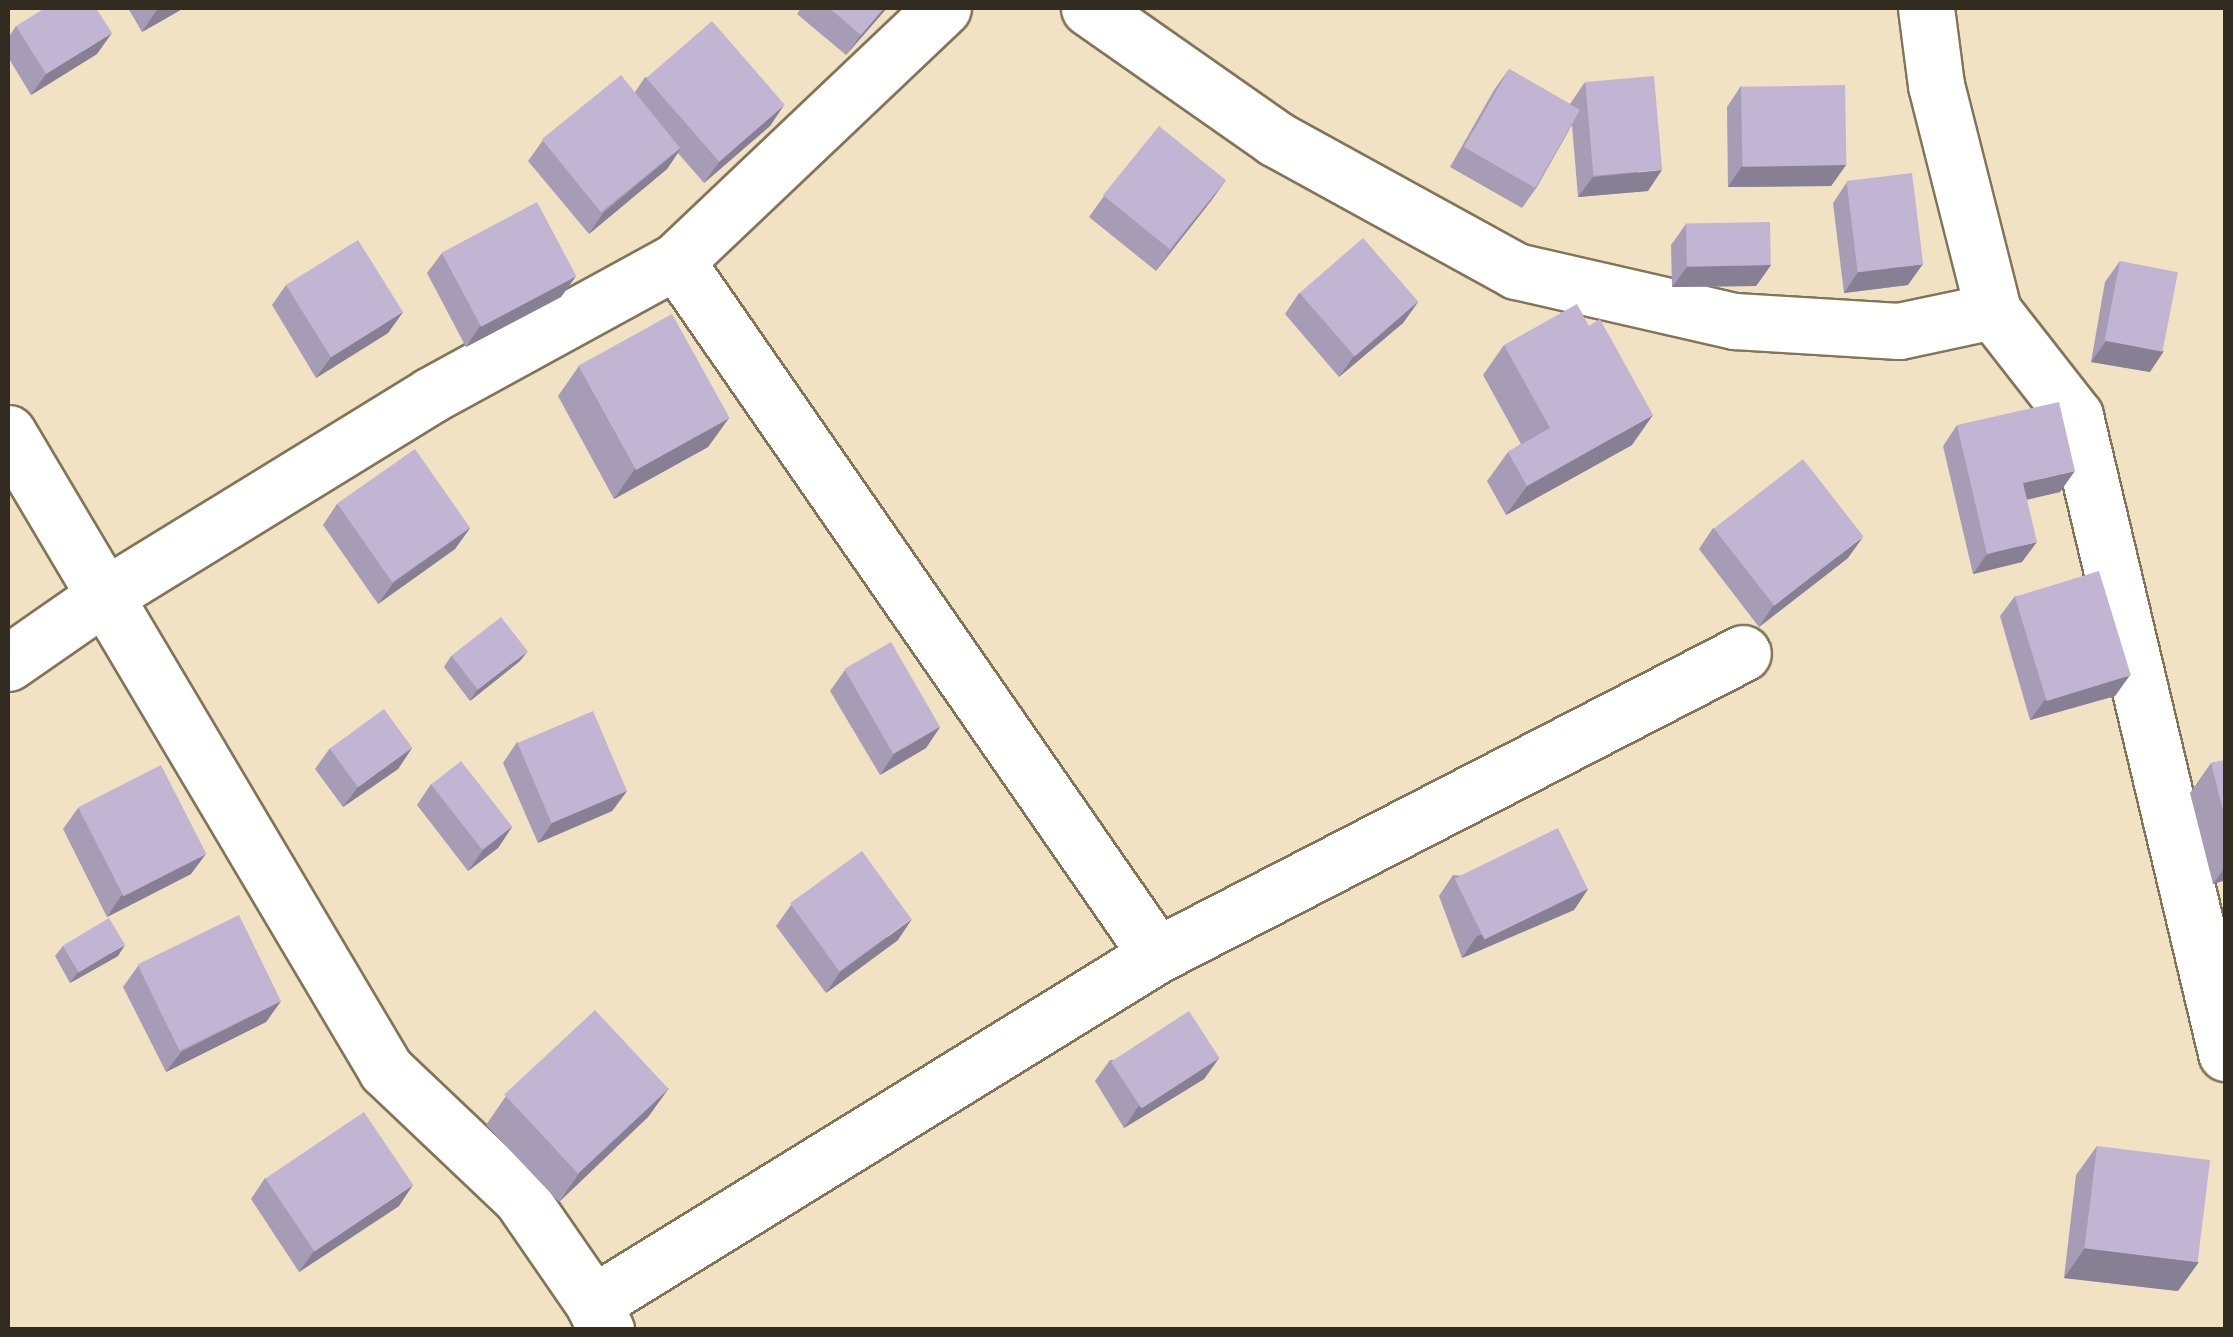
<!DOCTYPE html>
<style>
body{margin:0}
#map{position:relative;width:2233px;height:1337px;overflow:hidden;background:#f1e2c3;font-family:Roboto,sans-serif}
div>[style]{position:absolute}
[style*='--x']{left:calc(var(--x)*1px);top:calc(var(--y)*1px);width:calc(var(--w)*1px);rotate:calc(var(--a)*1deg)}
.roads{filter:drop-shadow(2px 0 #827558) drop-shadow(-2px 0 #827558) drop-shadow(0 2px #827558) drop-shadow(0 -2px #827558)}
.minor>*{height:55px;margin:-27.5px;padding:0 27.5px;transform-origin:27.5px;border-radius:27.5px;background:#fff}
.wall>*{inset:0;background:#a69cb5}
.shaded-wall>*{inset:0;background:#877f94}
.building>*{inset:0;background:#c1b5d3;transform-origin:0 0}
span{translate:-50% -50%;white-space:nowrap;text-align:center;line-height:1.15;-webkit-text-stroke:8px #f1e2c3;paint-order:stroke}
.frame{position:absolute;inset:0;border:10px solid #322c20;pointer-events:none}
</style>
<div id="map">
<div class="roads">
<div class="minor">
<div style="--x:1089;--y:8;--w:228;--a:35"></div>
<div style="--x:1276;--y:139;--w:274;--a:28.8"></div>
<div style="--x:1516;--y:271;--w:225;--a:12.9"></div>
<div style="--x:1735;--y:321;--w:164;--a:3.5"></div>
<div style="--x:1899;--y:331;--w:96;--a:-12"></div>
<div style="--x:1993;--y:311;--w:133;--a:52"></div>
<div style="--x:2075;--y:416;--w:655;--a:76.66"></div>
<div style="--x:1926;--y:8;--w:78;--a:82.6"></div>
<div style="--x:1936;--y:85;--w:233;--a:75.8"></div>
<div style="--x:676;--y:261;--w:844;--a:55.27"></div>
<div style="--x:8;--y:433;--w:741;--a:59.31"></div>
<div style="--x:386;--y:1070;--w:185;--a:43.5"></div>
<div style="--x:520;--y:1197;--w:129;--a:55.4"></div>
<div style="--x:593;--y:1303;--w:30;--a:64"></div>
<div style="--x:8;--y:663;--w:119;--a:-34.8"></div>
<div style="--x:106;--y:595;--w:382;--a:-31.6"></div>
<div style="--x:431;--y:395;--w:279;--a:-28.7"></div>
<div style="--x:676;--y:261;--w:368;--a:-43.5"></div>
<div style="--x:593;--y:1303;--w:663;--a:-31.68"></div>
<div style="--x:1157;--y:955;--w:659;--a:-27.26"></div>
</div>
</div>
<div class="wall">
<div style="clip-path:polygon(128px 8px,184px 8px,142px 32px)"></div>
<div style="clip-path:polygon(801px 8px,887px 8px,846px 55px,797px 14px)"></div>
<div style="clip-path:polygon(16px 26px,97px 54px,31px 95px,8px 57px,8px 38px)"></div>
<div style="clip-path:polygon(1509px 69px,1570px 104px,1585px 82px,1648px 191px,1578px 197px,1572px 125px,1537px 187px,1522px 208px,1450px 167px,1494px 90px)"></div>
<div style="clip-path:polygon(645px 77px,784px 105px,770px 126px,704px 183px,678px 153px,667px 169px,589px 234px,528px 161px,543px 140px,635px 92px)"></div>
<div style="clip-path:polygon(1741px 86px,1846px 165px,1831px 186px,1728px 187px,1727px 107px)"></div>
<div style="clip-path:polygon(1226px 180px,1156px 271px,1089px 217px,1104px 196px)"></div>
<div style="clip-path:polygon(1847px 182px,1908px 285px,1844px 293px,1833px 203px)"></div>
<div style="clip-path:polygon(1686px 224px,1771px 265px,1756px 286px,1672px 287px,1671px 245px)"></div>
<div style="clip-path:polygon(442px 253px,576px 276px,561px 297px,466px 347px,427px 273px)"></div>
<div style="clip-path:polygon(2120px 261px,2150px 372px,2091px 362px,2105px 282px)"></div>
<div style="clip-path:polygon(286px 285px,403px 312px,388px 333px,316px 378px,272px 305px)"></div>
<div style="clip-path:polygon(1299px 293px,1418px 302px,1403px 323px,1339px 377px,1285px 314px)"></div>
<div style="clip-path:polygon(1504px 345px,1632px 445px,1506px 515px,1487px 481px,1508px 452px,1521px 444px,1483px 375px)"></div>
<div style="clip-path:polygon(579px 366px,729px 418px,708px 447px,614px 499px,558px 396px)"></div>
<div style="clip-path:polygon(1957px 425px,2060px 492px,2027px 499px,2022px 562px,1973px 574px,1943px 446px)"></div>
<div style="clip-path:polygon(337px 504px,470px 528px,455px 549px,378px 604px,323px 525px)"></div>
<div style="clip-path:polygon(1713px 528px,1848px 558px,1759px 627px,1699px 549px)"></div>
<div style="clip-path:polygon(2015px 596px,2130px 675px,2115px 696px,2030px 720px,2000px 616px)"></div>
<div style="clip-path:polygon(451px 656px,520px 661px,470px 701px,444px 667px)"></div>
<div style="clip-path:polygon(845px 670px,940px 727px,926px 748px,880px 775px,830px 691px)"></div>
<div style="clip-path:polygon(517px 742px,627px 791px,612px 811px,538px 843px,503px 763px)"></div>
<div style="clip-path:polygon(330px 748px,412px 748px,398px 769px,343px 807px,315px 769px)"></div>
<div style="clip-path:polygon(2226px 760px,2226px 880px,2213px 884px,2190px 793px,2211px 763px)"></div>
<div style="clip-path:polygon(431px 784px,512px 827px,498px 848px,468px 871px,417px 805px)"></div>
<div style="clip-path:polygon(78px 808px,191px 874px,107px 917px,63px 829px)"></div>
<div style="clip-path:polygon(1453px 875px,1588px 889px,1574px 910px,1462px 958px,1439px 896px)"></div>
<div style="clip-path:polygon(791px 905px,898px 940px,826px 993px,776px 926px)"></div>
<div style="clip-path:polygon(63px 946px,118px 956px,70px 983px,55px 956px)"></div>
<div style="clip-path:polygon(138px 966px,281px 1001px,266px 1022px,166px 1072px,123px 987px)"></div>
<div style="clip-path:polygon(1219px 1058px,1204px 1079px,1124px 1128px,1095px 1081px,1110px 1060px)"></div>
<div style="clip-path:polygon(669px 1088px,648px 1117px,559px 1202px,486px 1125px,506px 1096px)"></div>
<div style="clip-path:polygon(2097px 1146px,2178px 1291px,2064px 1278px,2076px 1175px)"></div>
<div style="clip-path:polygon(265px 1178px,399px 1206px,299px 1272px,251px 1199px)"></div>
</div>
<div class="shaded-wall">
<div style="clip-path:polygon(162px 8px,184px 8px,142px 32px,156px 11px)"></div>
<div style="clip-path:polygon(884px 8px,887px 8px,846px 55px,861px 35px)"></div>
<div style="clip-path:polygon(112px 33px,97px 54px,31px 95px,46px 74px)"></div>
<div style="clip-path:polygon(784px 105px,770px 126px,704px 183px,719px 162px)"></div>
<div style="clip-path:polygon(681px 148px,667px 169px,589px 234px,603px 213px)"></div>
<div style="clip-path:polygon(1846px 165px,1831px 186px,1728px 187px,1742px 166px)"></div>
<div style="clip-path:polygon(1662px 170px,1648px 191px,1578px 197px,1593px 177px)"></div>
<div style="clip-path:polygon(1226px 180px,1211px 201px,1156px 271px,1171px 250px)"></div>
<div style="clip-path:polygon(1923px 264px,1908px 285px,1844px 293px,1858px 272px)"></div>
<div style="clip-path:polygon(1771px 265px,1756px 286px,1672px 287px,1687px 267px)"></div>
<div style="clip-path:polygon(576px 276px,561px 297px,466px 347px,480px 326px)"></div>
<div style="clip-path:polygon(1418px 302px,1403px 323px,1339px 377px,1354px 356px)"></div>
<div style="clip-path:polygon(403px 312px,388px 333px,316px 378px,331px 357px)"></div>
<div style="clip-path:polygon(2106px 341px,2164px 351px,2150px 372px,2091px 362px)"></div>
<div style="clip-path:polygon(1653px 415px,1632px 445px,1506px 515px,1527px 486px)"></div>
<div style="clip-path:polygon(729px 418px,708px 447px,614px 499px,635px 469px)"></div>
<div style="clip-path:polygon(2075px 471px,2060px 492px,2009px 504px,2023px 483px)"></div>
<div style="clip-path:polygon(470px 528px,455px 549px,378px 604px,393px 583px)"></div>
<div style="clip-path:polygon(1863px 537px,1848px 558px,1759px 627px,1773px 606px)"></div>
<div style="clip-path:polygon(2037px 542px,2022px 562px,1973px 574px,1987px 554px)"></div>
<div style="clip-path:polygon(528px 651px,520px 661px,470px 701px,477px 690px)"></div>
<div style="clip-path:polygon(2130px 675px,2115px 696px,2030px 720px,2045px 700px)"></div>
<div style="clip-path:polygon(940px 727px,926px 748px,880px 775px,894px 754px)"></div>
<div style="clip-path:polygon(412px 748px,398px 769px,343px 807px,358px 787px)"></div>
<div style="clip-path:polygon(627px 791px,612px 811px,538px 843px,552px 823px)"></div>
<div style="clip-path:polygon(512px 827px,498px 848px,468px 871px,483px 850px)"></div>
<div style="clip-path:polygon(206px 854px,191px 874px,107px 917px,121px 896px)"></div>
<div style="clip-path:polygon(2226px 866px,2226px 880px,2213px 884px)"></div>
<div style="clip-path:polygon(1588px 889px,1574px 910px,1462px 958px,1476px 937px)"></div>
<div style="clip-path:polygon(912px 919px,898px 940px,826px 993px,840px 972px)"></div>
<div style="clip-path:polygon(125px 945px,118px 956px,70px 983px,78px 972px)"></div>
<div style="clip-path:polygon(281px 1001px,266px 1022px,166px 1072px,181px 1052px)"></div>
<div style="clip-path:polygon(1219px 1058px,1204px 1079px,1124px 1128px,1138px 1107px)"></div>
<div style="clip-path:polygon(669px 1088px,648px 1117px,559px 1202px,580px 1172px)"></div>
<div style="clip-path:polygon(413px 1185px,399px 1206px,299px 1272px,314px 1251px)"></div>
<div style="clip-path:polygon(2085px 1248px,2199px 1262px,2178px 1291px,2064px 1278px)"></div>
</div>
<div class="building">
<div style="clip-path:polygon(45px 8px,96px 8px,112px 33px,46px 74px,16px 26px)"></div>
<div style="clip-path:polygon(829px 8px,884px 8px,861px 35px)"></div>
<div style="left:712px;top:21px;width:111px;height:87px;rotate:49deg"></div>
<div style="left:1509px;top:69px;width:82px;height:90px;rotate:30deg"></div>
<div style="left:621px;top:75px;width:94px;height:102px;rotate:51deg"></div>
<div style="left:1654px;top:76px;width:94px;height:69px;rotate:85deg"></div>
<div style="left:1845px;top:85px;width:80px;height:104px;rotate:89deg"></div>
<div style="left:1159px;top:126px;width:86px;height:89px;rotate:39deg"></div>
<div style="left:1912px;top:173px;width:92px;height:66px;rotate:83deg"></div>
<div style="left:537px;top:202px;width:84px;height:108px;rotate:62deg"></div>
<div style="left:1770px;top:222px;width:43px;height:84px;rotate:89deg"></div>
<div style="left:1363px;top:238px;width:84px;height:84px;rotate:49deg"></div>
<div style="left:358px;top:240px;width:85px;height:85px;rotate:58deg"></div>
<div style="left:2120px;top:261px;width:59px;height:81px;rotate:11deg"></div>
<div style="clip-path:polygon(1577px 304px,1589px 326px,1600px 319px,1653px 415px,1527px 486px,1508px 452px,1550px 428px,1504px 345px)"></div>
<div style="left:672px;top:314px;width:119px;height:107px;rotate:61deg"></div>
<div style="clip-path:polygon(2059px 402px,2075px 471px,2023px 483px,2037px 542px,1987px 554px,1957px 425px)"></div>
<div style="left:415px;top:449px;width:96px;height:95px;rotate:55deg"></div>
<div style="left:1803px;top:459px;width:98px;height:113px;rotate:52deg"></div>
<div style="left:2099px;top:571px;width:109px;height:88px;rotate:73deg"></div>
<div style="left:501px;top:617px;width:43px;height:63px;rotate:52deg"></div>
<div style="left:891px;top:642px;width:98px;height:54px;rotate:60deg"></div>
<div style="left:384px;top:709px;width:48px;height:67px;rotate:54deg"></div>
<div style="left:593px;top:711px;width:87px;height:82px;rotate:67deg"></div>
<div style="clip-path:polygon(2226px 760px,2226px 822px,2211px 763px)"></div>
<div style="left:461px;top:761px;width:83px;height:38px;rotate:52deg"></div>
<div style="left:161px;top:765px;width:100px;height:93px;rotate:63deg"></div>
<div style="left:1558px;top:828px;width:68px;height:115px;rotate:64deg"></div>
<div style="left:862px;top:851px;width:84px;height:89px;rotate:54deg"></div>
<div style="left:239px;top:915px;width:96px;height:113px;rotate:64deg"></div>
<div style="left:109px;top:918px;width:31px;height:54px;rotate:59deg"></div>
<div style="left:595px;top:1010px;width:108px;height:124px;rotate:47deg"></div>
<div style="left:1189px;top:1011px;width:56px;height:93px;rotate:57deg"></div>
<div style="left:364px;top:1112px;width:88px;height:119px;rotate:56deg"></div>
<div style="left:2097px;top:1146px;width:114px;height:103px;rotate:7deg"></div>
</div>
<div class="frame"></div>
</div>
